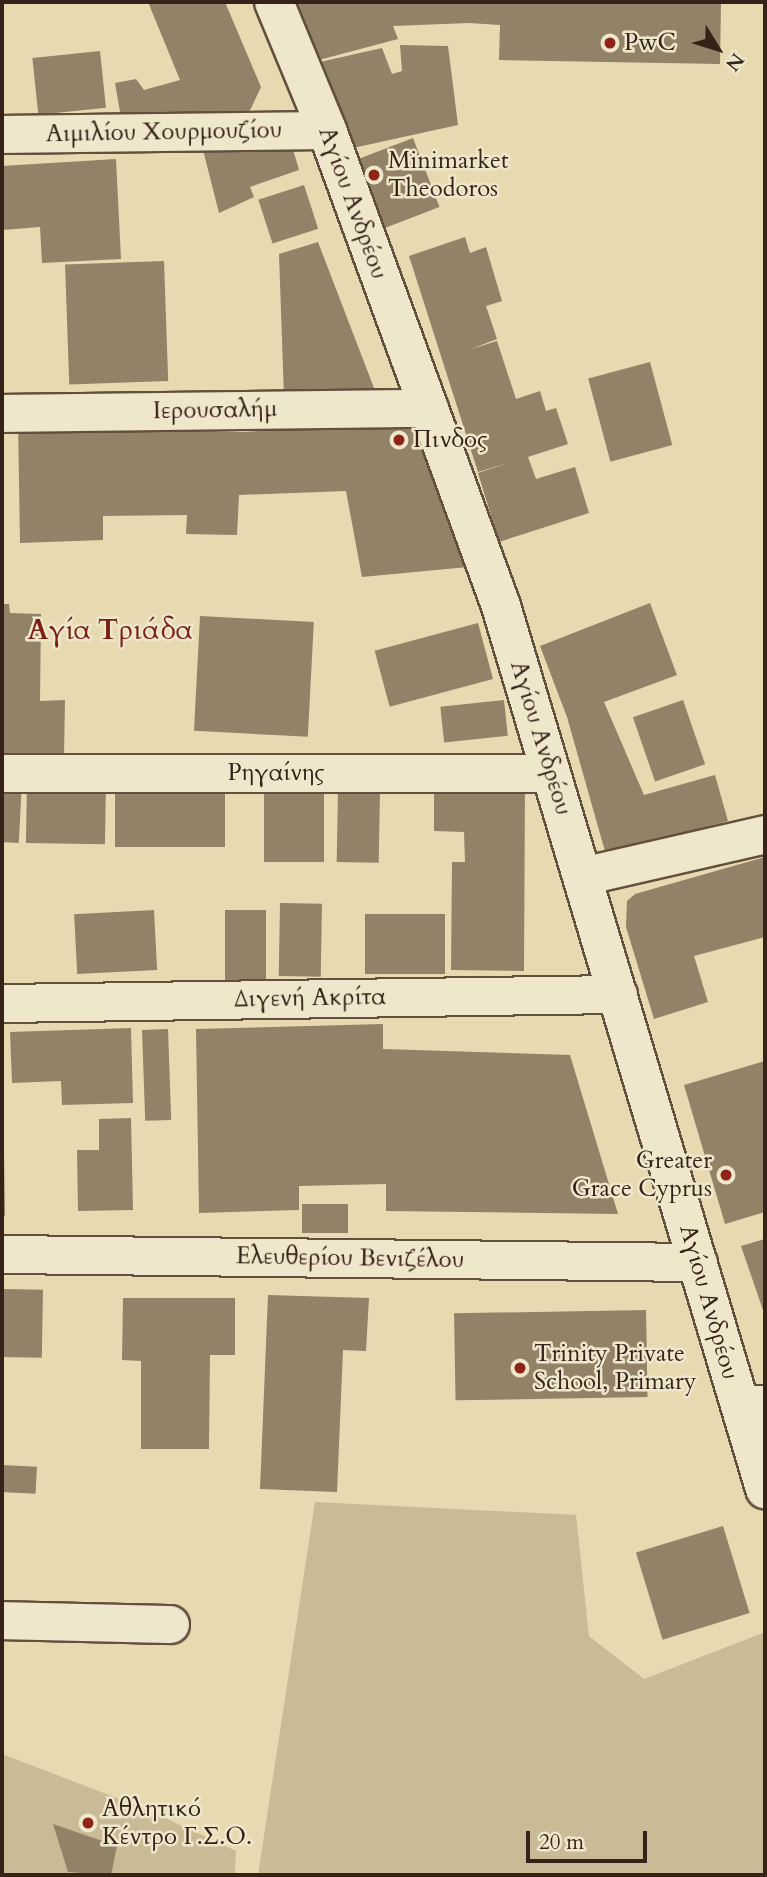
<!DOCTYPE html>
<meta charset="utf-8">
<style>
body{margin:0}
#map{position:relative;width:767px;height:1877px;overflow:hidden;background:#e7dab0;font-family:Cardo,serif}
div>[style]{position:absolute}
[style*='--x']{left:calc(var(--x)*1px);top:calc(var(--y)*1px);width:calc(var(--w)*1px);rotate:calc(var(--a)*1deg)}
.green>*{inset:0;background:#c9bb96}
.building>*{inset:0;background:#928267;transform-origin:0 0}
.roads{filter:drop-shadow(2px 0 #62503e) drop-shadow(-2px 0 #62503e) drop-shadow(0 2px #62503e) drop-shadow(0 -2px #62503e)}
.street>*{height:37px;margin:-18.5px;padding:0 18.5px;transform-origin:18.5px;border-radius:18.5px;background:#efe7cc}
.secondary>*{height:38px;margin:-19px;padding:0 19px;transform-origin:19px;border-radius:19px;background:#efe7cc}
.dots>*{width:19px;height:19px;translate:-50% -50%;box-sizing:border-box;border:4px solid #efe7cc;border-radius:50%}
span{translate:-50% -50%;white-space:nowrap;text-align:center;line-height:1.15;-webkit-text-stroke:5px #efe7cc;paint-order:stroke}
.poi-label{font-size:24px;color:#352218}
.left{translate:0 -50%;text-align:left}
.right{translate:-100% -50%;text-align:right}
.street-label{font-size:24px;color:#352218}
.quarter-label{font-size:28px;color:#7a1f14;font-weight:700}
.frame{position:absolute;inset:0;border:4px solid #352218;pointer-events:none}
.north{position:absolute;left:683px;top:14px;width:70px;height:70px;-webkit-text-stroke:5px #efe7cc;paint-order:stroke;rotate:128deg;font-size:19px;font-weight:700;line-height:28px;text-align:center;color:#352218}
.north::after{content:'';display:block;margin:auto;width:24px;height:32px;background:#352218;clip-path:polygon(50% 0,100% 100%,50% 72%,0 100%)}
.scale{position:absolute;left:526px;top:1831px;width:121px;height:32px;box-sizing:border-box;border:4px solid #352218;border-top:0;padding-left:9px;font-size:21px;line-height:24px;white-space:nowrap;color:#352218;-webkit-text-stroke:5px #efe7cc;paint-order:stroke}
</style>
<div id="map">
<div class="green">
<div style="clip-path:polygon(315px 1502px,576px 1515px,589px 1636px,644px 1679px,765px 1632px,765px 1875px,258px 1875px)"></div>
<div style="clip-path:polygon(2px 1754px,148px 1810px,236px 1851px,235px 1875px,2px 1875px)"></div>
</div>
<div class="building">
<div style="clip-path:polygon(148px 2px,225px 2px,261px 87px,247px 117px,123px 129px,115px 83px,136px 79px,144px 90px,180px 80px)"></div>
<div style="clip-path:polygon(296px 2px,721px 2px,720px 64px,499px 60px,500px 25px,469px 23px,393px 26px,398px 39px,319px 60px)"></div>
<div style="clip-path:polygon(400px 45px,448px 46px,458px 125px,353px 148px,320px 62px,382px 48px,392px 74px,402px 71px)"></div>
<div style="left:100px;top:51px;width:57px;height:68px;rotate:84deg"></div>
<div style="left:413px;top:138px;width:74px;height:60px;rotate:69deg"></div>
<div style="clip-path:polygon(290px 139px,299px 170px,250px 187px,254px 197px,219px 213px,202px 146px)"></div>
<div style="clip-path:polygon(116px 159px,121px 259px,42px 263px,40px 227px,2px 230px,2px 166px)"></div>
<div style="left:304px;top:185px;width:46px;height:48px;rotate:72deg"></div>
<div style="clip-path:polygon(465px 237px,470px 253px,486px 247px,502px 301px,486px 306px,497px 339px,471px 349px,497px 341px,516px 399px,540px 391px,546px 411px,556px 408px,568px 444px,528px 457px,536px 479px,575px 467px,589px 513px,499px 542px,478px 473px,511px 462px,478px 472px,409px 256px)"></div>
<div style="clip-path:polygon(318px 242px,374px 388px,284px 397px,279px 254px)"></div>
<div style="left:164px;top:261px;width:120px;height:99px;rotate:88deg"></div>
<div style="left:650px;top:362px;width:86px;height:64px;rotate:75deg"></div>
<div style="clip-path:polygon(101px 418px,101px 432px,240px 432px,412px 423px,468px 567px,362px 577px,346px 491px,239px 495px,237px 535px,186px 534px,187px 515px,103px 516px,103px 540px,20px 543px,18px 420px)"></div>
<div style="clip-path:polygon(650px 603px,677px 675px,604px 702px,644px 795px,715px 775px,728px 821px,606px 855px,567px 717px,540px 646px)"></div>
<div style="clip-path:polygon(2px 604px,9px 604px,10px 613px,41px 614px,40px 701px,65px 700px,64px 755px,2px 755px)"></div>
<div style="left:200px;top:616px;width:114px;height:115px;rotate:3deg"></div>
<div style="left:478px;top:623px;width:58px;height:107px;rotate:75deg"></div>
<div style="left:504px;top:700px;width:36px;height:64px;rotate:84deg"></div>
<div style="left:683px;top:700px;width:68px;height:53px;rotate:71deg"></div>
<div style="left:2px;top:781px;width:20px;height:61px;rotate:3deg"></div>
<div style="left:27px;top:782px;width:79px;height:61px;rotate:1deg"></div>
<div style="left:264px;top:783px;width:60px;height:79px"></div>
<div style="clip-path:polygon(434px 783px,525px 783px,524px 971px,451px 970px,452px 862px,465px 862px,464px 832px,434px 831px)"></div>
<div style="left:115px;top:787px;width:110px;height:60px"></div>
<div style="left:338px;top:788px;width:42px;height:74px;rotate:1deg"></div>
<div style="clip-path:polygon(765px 857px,765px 937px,694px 956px,708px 1002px,654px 1019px,626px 927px,627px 901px,635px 894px)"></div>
<div style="left:280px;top:903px;width:42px;height:73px;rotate:1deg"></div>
<div style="left:154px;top:910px;width:60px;height:80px;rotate:87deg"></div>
<div style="left:266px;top:910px;width:74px;height:41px;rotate:90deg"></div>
<div style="left:365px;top:914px;width:80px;height:60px"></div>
<div style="clip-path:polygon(383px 1024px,383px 1049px,570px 1055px,618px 1214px,386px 1211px,386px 1184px,299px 1186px,299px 1210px,199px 1213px,196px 1029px)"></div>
<div style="clip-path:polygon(131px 1028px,133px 1103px,62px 1105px,61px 1081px,12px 1083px,10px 1032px)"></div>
<div style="left:168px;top:1029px;width:91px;height:26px;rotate:88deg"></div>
<div style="clip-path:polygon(765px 1061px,765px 1212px,725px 1224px,684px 1085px)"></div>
<div style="clip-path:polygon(131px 1118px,133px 1210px,78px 1211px,77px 1150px,99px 1150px,99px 1119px)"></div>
<div style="clip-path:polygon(2px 1151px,4px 1151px,5px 1216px,2px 1216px)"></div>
<div style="left:302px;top:1204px;width:46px;height:29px"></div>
<div style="clip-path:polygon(765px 1239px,765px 1316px,741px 1246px)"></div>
<div style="left:2px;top:1289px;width:41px;height:68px;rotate:1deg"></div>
<div style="clip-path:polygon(268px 1295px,369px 1298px,366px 1351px,343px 1350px,337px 1492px,260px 1489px)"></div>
<div style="clip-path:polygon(123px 1298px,235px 1298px,235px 1355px,210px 1355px,209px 1449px,141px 1449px,141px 1361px,122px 1360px)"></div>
<div style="left:646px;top:1310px;width:87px;height:192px;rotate:89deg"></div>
<div style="left:2px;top:1465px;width:35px;height:27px;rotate:3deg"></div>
<div style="left:723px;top:1526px;width:91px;height:91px;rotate:73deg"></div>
<div style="clip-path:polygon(53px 1824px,117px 1846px,111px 1875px,68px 1872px)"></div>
</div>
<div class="roads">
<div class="street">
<div style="--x:2;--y:134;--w:325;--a:-0.7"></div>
<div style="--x:2;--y:413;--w:427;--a:-0.7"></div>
<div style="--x:2;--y:773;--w:549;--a:0"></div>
<div style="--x:582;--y:876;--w:188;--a:-12.9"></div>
<div style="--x:2;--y:1003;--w:616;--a:-0.84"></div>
<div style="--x:2;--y:1254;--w:696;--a:0.66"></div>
<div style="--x:739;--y:1404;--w:26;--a:0"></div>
<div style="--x:2;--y:1620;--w:168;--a:1.4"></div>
</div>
<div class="secondary">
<div style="--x:274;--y:2;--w:139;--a:67.5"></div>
<div style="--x:327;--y:130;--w:507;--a:69.92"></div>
<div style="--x:501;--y:606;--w:922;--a:73.35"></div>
</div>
</div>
<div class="dots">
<div style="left:610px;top:43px;background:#8f2418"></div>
<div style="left:374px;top:175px;background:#8f2418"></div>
<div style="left:399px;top:440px;background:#8f2418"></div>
<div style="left:726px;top:1175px;background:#8f2418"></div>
<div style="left:520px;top:1368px;background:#8f2418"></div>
<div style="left:88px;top:1823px;background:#8f2418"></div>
</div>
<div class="poi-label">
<span class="left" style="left:624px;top:43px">PwC</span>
<span class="left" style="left:388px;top:175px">Minimarket<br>Theodoros</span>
<span class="left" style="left:413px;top:440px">Πινδος</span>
<span class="right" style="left:712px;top:1175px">Greater<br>Grace Cyprus</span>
<span class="left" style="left:534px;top:1368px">Trinity Private<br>School, Primary</span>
<span class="left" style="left:102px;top:1823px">Αθλητικό<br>Κέντρο Γ.Σ.Ο.</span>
</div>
<div class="street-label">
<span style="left:164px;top:132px;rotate:-1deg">Αιμιλίου Χουρμουζίου</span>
<span style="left:353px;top:203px;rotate:70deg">Αγίου Ανδρέου</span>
<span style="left:215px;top:410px;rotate:-1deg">Ιερουσαλήμ</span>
<span style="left:541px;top:738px;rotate:73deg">Αγίου Ανδρέου</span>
<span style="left:276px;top:773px">Ρηγαίνης</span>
<span style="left:310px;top:998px;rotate:-1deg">Διγενή Ακρίτα</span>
<span style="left:350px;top:1258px;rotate:1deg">Ελευθερίου Βενιζέλου</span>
<span style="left:709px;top:1302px;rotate:74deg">Αγίου Ανδρέου</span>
</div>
<div class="quarter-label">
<span style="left:110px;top:630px">Αγία Τριάδα</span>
</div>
<div class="frame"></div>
<div class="north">N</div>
<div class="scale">20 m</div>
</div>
